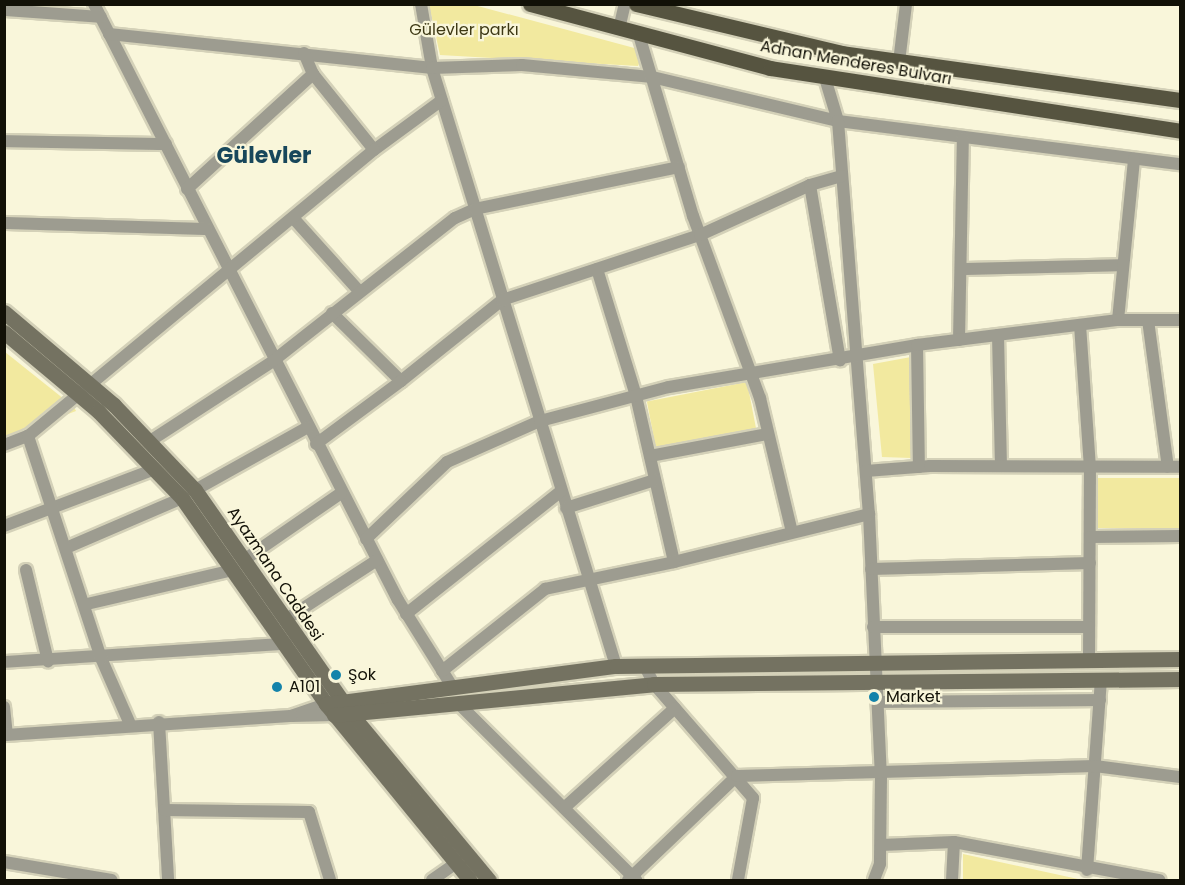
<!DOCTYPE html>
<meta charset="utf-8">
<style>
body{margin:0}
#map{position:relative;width:1185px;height:885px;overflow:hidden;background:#f9f6da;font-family:Poppins,sans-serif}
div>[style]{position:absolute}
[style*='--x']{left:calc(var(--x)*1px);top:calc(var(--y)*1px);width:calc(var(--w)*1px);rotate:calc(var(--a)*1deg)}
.green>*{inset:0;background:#f2e99f;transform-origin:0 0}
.roads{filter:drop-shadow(2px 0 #d4d1b8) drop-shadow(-2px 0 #d4d1b8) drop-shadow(0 2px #d4d1b8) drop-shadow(0 -2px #d4d1b8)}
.street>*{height:12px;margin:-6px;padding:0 6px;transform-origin:6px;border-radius:6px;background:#9d9c90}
.secondary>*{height:15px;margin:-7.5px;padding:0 7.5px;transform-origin:7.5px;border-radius:7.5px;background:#747261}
.primary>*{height:15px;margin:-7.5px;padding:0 7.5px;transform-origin:7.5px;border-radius:7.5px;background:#565440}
.dots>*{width:16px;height:16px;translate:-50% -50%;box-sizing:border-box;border:3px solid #f9f6da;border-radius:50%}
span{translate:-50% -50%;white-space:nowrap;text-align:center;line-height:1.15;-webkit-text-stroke:4.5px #f9f6da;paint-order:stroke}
.park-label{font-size:16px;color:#3e3915}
.street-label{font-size:16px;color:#121107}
.poi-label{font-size:16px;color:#121107}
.left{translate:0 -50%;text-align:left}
.district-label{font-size:22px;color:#18475b;font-weight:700}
.frame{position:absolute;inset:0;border:6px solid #121107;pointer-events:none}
</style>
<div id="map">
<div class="green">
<div style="clip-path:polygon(429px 5px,474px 5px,638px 49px,641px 59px,638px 66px,440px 55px)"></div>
<div style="clip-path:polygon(5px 352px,74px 407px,76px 411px,5px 438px)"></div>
<div style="clip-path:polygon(911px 357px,911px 458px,882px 457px,873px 364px)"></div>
<div style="left:747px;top:382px;width:49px;height:102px;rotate:79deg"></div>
<div style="left:1180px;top:478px;width:50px;height:82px;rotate:90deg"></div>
<div style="clip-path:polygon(963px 854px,1078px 879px,1089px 880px,963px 880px)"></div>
</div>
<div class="roads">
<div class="street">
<div style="--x:94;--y:4;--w:669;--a:62.98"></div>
<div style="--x:398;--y:600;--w:104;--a:58"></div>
<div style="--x:421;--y:4;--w:65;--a:80.2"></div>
<div style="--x:432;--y:68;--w:626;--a:72.9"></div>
<div style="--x:4;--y:10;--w:97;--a:4.1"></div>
<div style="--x:619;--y:29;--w:26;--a:-77"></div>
<div style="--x:109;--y:34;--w:325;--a:6"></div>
<div style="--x:432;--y:68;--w:90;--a:-1.9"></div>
<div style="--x:522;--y:65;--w:131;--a:5.3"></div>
<div style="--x:652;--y:77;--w:191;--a:13.3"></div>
<div style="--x:838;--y:121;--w:345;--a:7.2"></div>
<div style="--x:639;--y:35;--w:189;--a:73.4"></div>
<div style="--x:693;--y:216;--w:194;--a:69.8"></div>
<div style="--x:760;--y:398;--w:138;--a:76.6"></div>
<div style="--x:304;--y:53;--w:23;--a:67"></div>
<div style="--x:313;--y:74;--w:97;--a:51.2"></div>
<div style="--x:374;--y:150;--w:84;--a:-36.3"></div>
<div style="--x:899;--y:62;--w:58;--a:-83.1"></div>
<div style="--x:825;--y:78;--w:45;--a:73.2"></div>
<div style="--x:838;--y:121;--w:394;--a:85.5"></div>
<div style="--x:869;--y:514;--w:262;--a:87.4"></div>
<div style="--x:881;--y:776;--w:88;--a:90.7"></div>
<div style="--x:880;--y:864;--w:17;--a:111"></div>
<div style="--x:4;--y:141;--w:162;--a:1.1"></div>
<div style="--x:810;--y:185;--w:178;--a:80.3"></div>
<div style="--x:187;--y:189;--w:171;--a:-42.4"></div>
<div style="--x:295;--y:220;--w:96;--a:48"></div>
<div style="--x:4;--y:223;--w:203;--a:1.7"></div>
<div style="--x:597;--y:269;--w:133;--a:72.9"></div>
<div style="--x:636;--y:396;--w:170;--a:77.1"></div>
<div style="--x:674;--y:562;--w:201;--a:-13.8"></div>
<div style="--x:961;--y:269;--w:162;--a:-1.4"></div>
<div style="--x:332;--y:313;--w:97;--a:44.6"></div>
<div style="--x:401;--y:381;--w:129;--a:-38.7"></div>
<div style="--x:502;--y:300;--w:208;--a:-18.2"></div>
<div style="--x:700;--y:235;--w:121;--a:-24.4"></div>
<div style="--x:810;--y:185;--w:33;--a:-16"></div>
<div style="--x:1118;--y:320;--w:162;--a:-84.3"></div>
<div style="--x:1148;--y:320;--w:148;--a:82.3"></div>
<div style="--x:1080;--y:325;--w:142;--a:86"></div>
<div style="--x:1090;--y:467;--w:192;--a:90.3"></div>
<div style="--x:998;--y:335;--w:131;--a:88.7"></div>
<div style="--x:959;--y:340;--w:202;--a:-88.9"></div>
<div style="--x:917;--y:345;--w:122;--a:89.1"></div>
<div style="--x:150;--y:441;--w:147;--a:-33"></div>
<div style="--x:273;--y:361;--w:231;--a:-38.2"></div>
<div style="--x:455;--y:218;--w:22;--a:-24"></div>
<div style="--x:475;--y:209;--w:208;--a:-11.6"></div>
<div style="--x:316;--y:444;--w:106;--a:-36.5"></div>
<div style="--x:4;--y:445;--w:26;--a:-21"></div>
<div style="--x:650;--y:456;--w:120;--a:-10.6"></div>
<div style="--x:866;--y:471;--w:64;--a:-4.5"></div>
<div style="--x:930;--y:466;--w:250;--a:0.2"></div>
<div style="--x:195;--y:490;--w:129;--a:-29.1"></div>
<div style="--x:566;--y:508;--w:93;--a:-17.5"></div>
<div style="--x:4;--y:526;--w:161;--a:-20.7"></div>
<div style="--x:1090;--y:537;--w:90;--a:-0.6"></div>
<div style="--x:366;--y:539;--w:112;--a:-43.5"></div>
<div style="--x:447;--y:462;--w:102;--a:-23.8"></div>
<div style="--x:540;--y:421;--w:133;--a:-14.8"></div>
<div style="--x:669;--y:387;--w:252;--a:-9.6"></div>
<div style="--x:917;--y:345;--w:203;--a:-7.1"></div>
<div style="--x:1118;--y:320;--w:62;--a:0"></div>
<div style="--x:66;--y:548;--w:126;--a:-23.3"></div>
<div style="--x:244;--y:560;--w:118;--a:-34.6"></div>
<div style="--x:871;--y:569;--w:219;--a:-1.6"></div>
<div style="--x:26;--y:570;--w:94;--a:76.4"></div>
<div style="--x:87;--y:604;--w:150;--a:-13.1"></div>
<div style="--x:406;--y:614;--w:198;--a:-38.4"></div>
<div style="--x:285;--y:620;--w:110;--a:-33.1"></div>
<div style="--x:873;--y:627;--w:216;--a:0"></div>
<div style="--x:4;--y:662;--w:283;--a:-3.7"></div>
<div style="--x:644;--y:665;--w:21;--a:62"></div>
<div style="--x:654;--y:684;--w:151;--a:49"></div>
<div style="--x:753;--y:798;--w:83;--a:100.4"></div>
<div style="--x:442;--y:671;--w:132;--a:-38.5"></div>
<div style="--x:545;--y:589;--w:132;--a:-11.8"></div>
<div style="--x:879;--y:702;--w:221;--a:-0.5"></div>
<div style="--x:326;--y:704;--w:37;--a:161"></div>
<div style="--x:291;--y:716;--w:43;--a:-1.3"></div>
<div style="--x:459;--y:704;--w:250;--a:44.8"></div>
<div style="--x:4;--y:707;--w:28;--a:84"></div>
<div style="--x:159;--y:722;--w:158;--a:86.7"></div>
<div style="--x:130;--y:724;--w:72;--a:-113.7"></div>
<div style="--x:101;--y:658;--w:234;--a:-108.2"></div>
<div style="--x:28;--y:436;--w:449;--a:-39.6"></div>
<div style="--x:4;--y:735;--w:288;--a:-3.8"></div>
<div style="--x:564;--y:808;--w:149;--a:-42"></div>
<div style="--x:164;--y:810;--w:145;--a:0.8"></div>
<div style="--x:309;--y:812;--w:71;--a:72.8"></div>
<div style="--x:954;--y:842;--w:209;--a:10.5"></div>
<div style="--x:881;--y:845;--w:73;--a:-2.4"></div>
<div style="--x:954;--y:842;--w:38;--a:93"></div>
<div style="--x:4;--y:862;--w:109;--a:9.5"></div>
<div style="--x:1087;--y:870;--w:191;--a:-85.8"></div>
<div style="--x:432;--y:880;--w:28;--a:-35"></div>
<div style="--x:628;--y:880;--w:151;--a:-43.7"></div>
<div style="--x:737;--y:776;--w:358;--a:-1.6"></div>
<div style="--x:1095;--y:766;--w:86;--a:7.4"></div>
</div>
<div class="secondary">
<div style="--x:4;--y:312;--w:144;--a:40.2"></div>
<div style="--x:114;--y:405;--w:117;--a:46.4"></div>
<div style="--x:195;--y:490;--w:273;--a:55.1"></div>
<div style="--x:351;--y:714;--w:216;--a:50.3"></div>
<div style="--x:4;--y:332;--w:123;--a:40"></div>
<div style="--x:98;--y:411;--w:121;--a:46"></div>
<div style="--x:182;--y:498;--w:251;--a:55"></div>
<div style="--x:326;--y:704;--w:227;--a:50.7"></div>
<div style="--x:326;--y:704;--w:292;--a:-7.5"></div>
<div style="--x:616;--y:666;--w:564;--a:-0.71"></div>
<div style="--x:334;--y:715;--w:321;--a:-5.5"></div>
<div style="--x:654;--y:684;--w:526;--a:-0.54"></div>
</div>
<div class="primary">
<div style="--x:530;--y:4;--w:248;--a:14.9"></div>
<div style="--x:770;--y:68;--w:415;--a:8.7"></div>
<div style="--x:636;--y:4;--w:211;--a:13.4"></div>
<div style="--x:841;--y:53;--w:342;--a:7.9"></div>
</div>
</div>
<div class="dots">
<div style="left:336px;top:675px;background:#1483aa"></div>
<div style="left:277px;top:687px;background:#1483aa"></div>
<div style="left:874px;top:697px;background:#1483aa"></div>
</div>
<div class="park-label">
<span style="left:464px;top:30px">Gülevler parkı</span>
</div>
<div class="street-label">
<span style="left:856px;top:63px;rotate:10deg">Adnan Menderes Bulvarı</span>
<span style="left:275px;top:574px;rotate:56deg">Ayazmana Caddesi</span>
</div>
<div class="poi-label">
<span class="left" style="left:348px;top:675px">Şok</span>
<span class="left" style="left:289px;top:687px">A101</span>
<span class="left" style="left:886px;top:697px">Market</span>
</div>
<div class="district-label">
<span style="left:264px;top:156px">Gülevler</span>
</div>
<div class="frame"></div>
</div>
